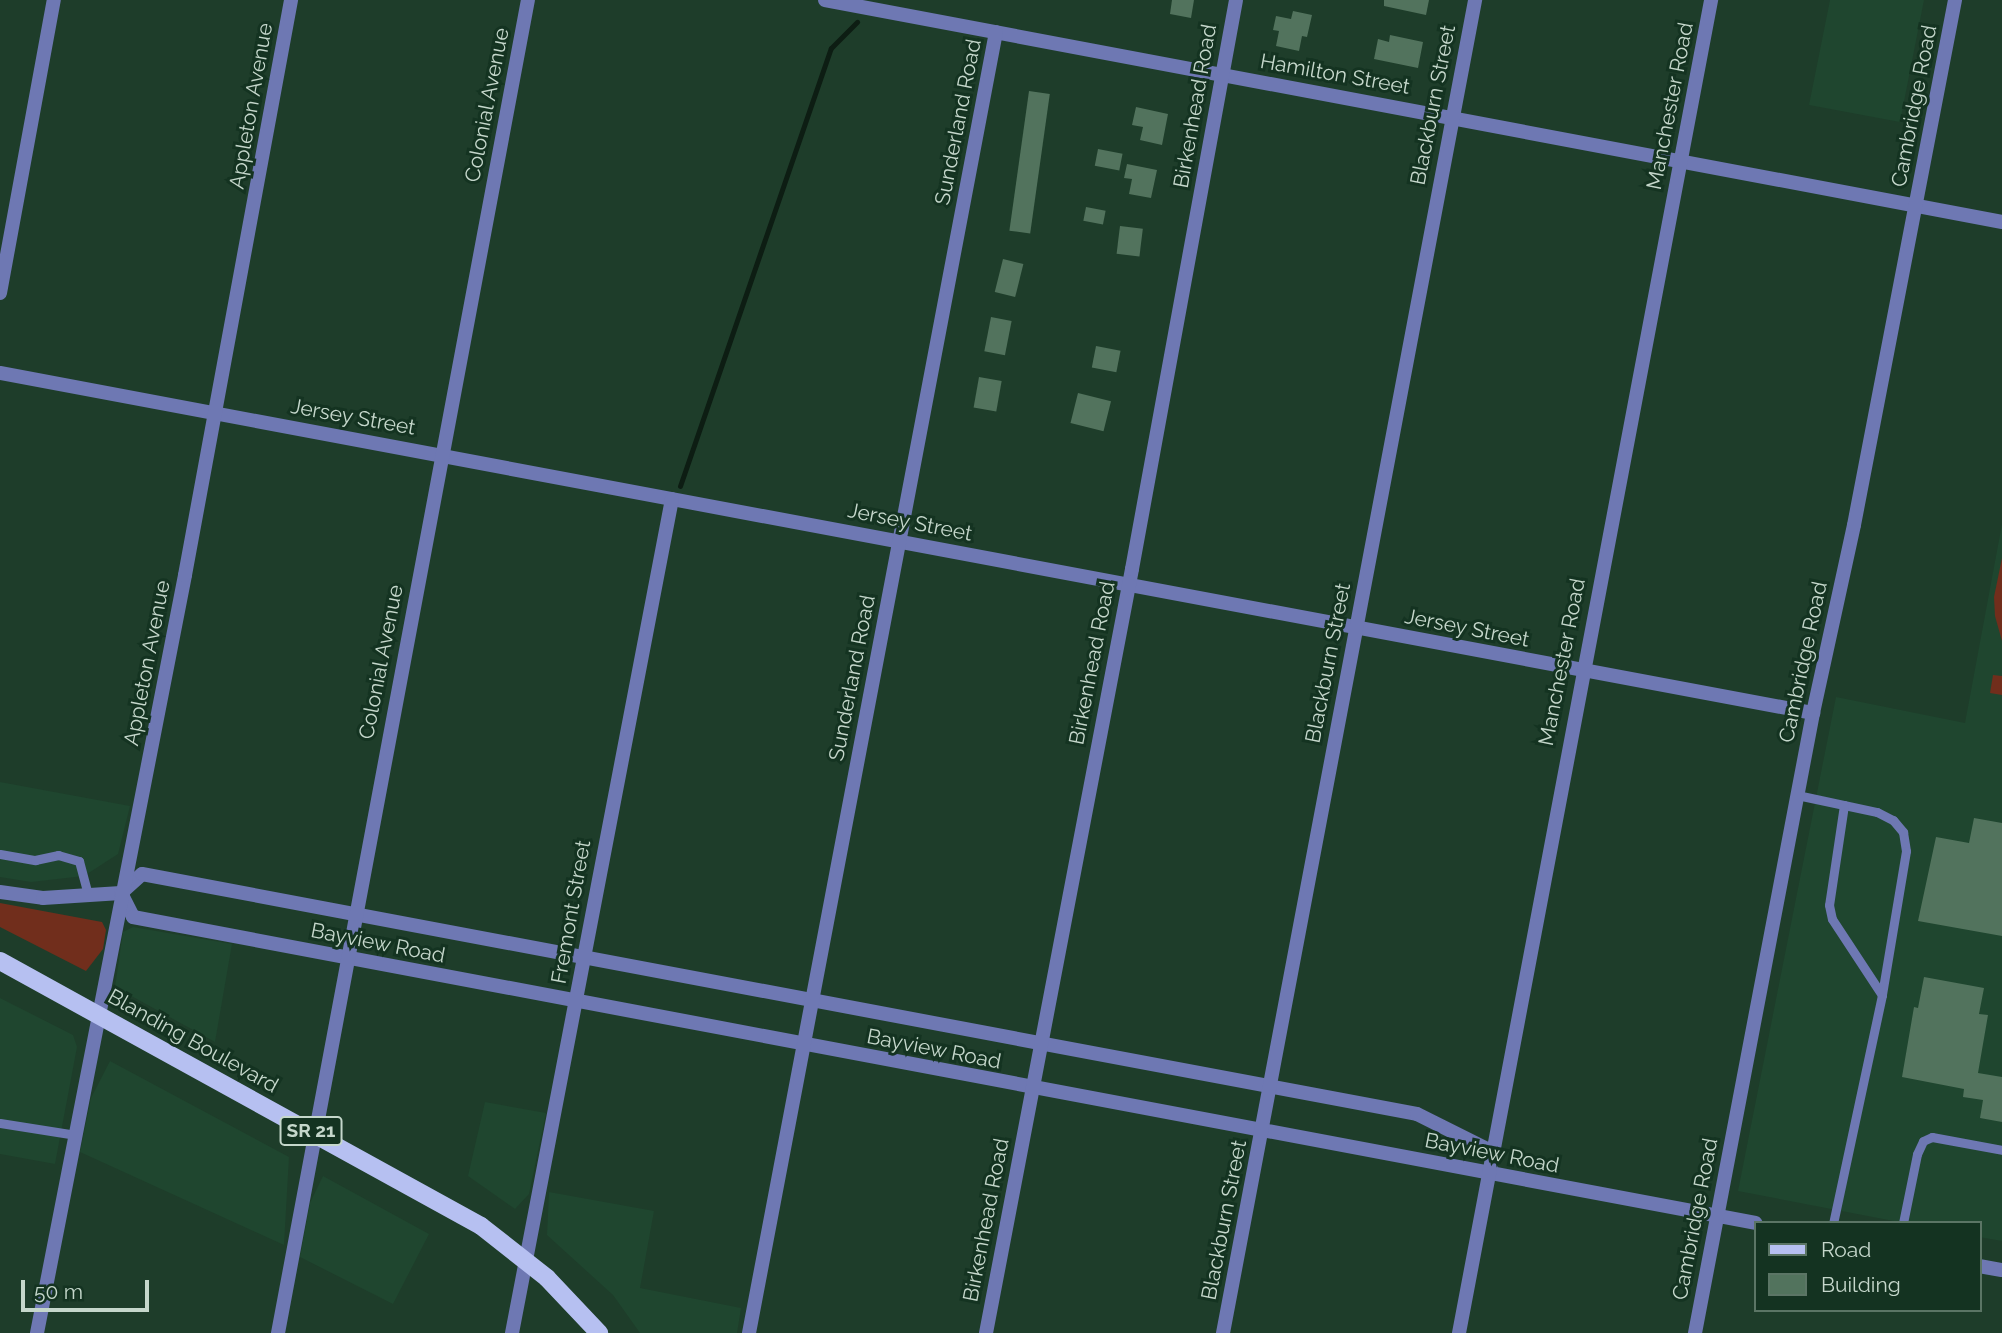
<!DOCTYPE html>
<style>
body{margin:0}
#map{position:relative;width:2002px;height:1333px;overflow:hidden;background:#1e3d2a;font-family:Raleway,sans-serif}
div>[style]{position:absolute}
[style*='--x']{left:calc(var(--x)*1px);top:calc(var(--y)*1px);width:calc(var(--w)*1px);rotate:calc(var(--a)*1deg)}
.built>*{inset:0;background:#1f462f}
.green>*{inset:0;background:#712e1c}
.stream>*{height:5px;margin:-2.5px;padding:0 2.5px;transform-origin:2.5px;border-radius:2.5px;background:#0d1d13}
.building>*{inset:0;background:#52735d;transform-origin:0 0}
.service>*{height:9px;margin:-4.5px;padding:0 4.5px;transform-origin:4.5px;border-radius:4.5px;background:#6e78b3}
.minor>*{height:14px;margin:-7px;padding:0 7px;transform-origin:7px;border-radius:7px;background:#6e78b3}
.primary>*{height:18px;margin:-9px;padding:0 9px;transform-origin:9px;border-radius:9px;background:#b6c0f1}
span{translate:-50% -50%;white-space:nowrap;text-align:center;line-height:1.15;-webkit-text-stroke:6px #143321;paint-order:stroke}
.shield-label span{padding:2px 5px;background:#143321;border:2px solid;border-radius:5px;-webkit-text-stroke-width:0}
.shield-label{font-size:19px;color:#c5d7cb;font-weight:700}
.street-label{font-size:21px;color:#c5d7cb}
.legend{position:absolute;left:1754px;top:1221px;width:228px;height:91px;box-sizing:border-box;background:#143321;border:2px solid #5b7565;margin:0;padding:9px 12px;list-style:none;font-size:21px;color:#c5d7cb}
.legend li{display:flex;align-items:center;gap:14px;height:35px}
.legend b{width:35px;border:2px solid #5b7565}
.scale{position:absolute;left:21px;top:1280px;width:128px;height:32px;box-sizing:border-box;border:4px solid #c5d7cb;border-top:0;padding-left:9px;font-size:21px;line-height:24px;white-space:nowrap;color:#c5d7cb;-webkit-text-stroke:5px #143321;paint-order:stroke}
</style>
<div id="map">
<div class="built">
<div style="clip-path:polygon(1830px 0,1924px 0,1900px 122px,1809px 105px)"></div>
<div style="clip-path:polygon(2002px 524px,2002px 1241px,1979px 1237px,1979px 1223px,1904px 1223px,1738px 1191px,1836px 697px,1965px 723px)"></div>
<div style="clip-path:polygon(0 782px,130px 806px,118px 854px,84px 876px,31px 882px,0 877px)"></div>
<div style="clip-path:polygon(133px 927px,232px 944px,215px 1042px,115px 987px,123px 932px)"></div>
<div style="clip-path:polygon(0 998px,73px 1035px,77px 1047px,55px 1164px,0 1154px)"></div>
<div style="clip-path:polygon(110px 1061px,289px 1157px,284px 1245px,80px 1152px,91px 1098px)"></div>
<div style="clip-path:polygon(485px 1102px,546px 1113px,529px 1194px,515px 1209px,468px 1176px)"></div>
<div style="clip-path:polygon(323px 1176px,429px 1234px,393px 1304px,300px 1257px,310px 1203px)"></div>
<div style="clip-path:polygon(549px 1192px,654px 1211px,640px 1288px,741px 1308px,737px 1333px,640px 1333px,613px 1295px,547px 1235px)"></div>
</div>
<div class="green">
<div style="clip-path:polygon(2002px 558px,2002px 641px,1995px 616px,1994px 597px)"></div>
<div style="clip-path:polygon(1993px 675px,2002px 676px,2002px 695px,1990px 693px)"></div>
<div style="clip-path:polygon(0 903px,102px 922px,106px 930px,103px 949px,86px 971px,0 927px)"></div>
</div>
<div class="stream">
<div style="--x:680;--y:486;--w:463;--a:-71"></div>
<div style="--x:831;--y:48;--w:37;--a:-45"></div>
</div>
<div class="building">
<div style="clip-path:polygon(1172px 0,1194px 0,1191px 18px,1170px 14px)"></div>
<div style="clip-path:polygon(1384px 0,1429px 0,1426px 15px,1384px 6px)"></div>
<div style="clip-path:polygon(1293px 11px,1312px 15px,1307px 37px,1302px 36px,1299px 51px,1276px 46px,1279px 31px,1273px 30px,1276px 16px,1291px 19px)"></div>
<div style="clip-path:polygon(1390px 35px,1423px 42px,1418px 68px,1374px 59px,1378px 39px,1389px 42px)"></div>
<div style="left:1029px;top:91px;width:21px;height:141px;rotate:8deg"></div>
<div style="clip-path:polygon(1136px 107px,1168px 114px,1162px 145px,1140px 140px,1143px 127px,1132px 125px)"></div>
<div style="left:1098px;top:149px;width:25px;height:17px;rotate:11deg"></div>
<div style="clip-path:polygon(1127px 164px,1157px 170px,1151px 198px,1129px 194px,1132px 179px,1124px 178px)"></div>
<div style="left:1086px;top:207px;width:20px;height:14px;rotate:11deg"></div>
<div style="left:1120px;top:226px;width:23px;height:28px;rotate:7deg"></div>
<div style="left:1003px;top:259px;width:21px;height:34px;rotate:14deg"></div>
<div style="left:991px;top:317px;width:21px;height:35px;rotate:11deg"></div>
<div style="left:1096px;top:346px;width:25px;height:22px;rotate:11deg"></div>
<div style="left:979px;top:377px;width:23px;height:31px;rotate:10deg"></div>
<div style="left:1078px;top:393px;width:34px;height:31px;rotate:14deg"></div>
<div style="clip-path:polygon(1974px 818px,2002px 823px,2002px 936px,1918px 921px,1936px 837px,1969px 843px)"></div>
<div style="clip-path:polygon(1924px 977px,1984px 988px,1979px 1014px,1988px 1015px,1978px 1073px,2002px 1077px,2002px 1122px,1980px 1118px,1983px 1100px,1963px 1097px,1964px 1089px,1902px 1077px,1914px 1007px,1918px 1008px)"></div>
</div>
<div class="service">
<div style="--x:1797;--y:795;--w:82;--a:12"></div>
<div style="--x:1877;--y:812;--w:18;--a:27"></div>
<div style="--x:1893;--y:820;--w:16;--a:50"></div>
<div style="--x:1903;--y:832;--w:19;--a:81"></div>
<div style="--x:1906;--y:851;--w:146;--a:99.5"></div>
<div style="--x:1882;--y:995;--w:233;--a:102.1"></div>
<div style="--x:1844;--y:805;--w:101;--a:98.5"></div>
<div style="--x:1829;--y:905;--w:14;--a:78"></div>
<div style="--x:1832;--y:919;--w:91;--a:56.7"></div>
<div style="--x:0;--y:854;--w:36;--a:10"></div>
<div style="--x:35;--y:860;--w:24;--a:-12"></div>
<div style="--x:58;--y:855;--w:22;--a:16"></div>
<div style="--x:79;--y:861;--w:35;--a:75"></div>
<div style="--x:0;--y:1123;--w:77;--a:9"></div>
<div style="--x:1903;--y:1223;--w:70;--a:-78.5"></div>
<div style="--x:1917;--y:1154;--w:14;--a:-65"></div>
<div style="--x:1923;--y:1141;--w:10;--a:-24"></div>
<div style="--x:1932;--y:1137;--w:71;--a:10.5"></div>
</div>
<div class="minor">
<div style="--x:825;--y:0;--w:1198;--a:10.68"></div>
<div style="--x:0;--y:293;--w:298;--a:-79.6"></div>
<div style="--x:0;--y:373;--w:1845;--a:10.62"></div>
<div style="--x:0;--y:892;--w:43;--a:7.9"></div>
<div style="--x:43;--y:898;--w:78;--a:-3.7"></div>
<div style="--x:121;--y:893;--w:28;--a:-42"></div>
<div style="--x:142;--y:874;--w:1297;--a:10.66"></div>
<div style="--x:1417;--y:1114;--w:85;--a:26.6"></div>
<div style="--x:121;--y:893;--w:27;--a:63"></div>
<div style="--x:133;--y:917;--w:1651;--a:10.68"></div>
<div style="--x:1979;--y:1266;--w:23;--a:10"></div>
<div style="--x:37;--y:1333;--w:772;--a:-78.95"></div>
<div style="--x:185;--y:575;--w:585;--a:-79.55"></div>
<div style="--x:278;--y:1333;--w:1356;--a:-79.38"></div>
<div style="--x:512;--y:1333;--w:849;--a:-79.14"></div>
<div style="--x:749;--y:1333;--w:1324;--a:-79.25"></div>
<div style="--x:986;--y:1333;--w:778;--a:-79.18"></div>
<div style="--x:1132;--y:569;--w:578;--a:-79.64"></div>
<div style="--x:1223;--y:1333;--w:1357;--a:-79.29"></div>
<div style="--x:1459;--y:1333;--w:1357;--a:-79.29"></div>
<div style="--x:1695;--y:1333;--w:631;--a:-79.22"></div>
<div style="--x:1813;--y:713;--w:192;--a:-77.7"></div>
<div style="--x:1854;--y:525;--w:535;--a:-79.11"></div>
</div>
<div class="primary">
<div style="--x:0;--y:961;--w:549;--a:28.85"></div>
<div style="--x:481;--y:1226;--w:84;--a:38.2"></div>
<div style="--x:547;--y:1278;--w:76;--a:46.6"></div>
</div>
<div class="shield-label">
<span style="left:311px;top:1131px">SR 21</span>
</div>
<div class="street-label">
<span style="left:1335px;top:74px;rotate:10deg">Hamilton Street</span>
<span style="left:487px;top:105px;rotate:-79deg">Colonial Avenue</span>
<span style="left:1433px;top:105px;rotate:-79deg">Blackburn Street</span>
<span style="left:251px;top:106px;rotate:-80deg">Appleton Avenue</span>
<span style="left:1195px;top:106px;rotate:-80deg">Birkenhead Road</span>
<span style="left:1670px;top:106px;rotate:-79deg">Manchester Road</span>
<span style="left:1914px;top:106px;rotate:-79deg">Cambridge Road</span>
<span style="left:958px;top:122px;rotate:-79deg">Sunderland Road</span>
<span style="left:353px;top:417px;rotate:10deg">Jersey Street</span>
<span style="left:910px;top:522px;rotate:11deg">Jersey Street</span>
<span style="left:1467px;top:628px;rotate:11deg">Jersey Street</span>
<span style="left:381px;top:662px;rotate:-79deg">Colonial Avenue</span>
<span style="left:1562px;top:662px;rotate:-79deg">Manchester Road</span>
<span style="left:1803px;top:662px;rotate:-78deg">Cambridge Road</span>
<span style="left:147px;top:663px;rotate:-79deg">Appleton Avenue</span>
<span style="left:1092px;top:663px;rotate:-79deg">Birkenhead Road</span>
<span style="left:1328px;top:663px;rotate:-79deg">Blackburn Street</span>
<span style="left:852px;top:678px;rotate:-79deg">Sunderland Road</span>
<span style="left:571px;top:912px;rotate:-80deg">Fremont Street</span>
<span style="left:378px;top:943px;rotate:11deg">Bayview Road</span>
<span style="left:193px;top:1041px;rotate:29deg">Blanding Boulevard</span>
<span style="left:934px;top:1049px;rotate:11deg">Bayview Road</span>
<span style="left:1492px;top:1153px;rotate:11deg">Bayview Road</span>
<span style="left:1695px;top:1219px;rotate:-79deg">Cambridge Road</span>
<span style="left:986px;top:1220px;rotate:-79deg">Birkenhead Road</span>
<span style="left:1224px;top:1220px;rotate:-79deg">Blackburn Street</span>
</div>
<ul class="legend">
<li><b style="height:9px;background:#b6c0f1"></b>Road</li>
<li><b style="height:19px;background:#52735d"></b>Building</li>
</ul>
<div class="scale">50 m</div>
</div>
